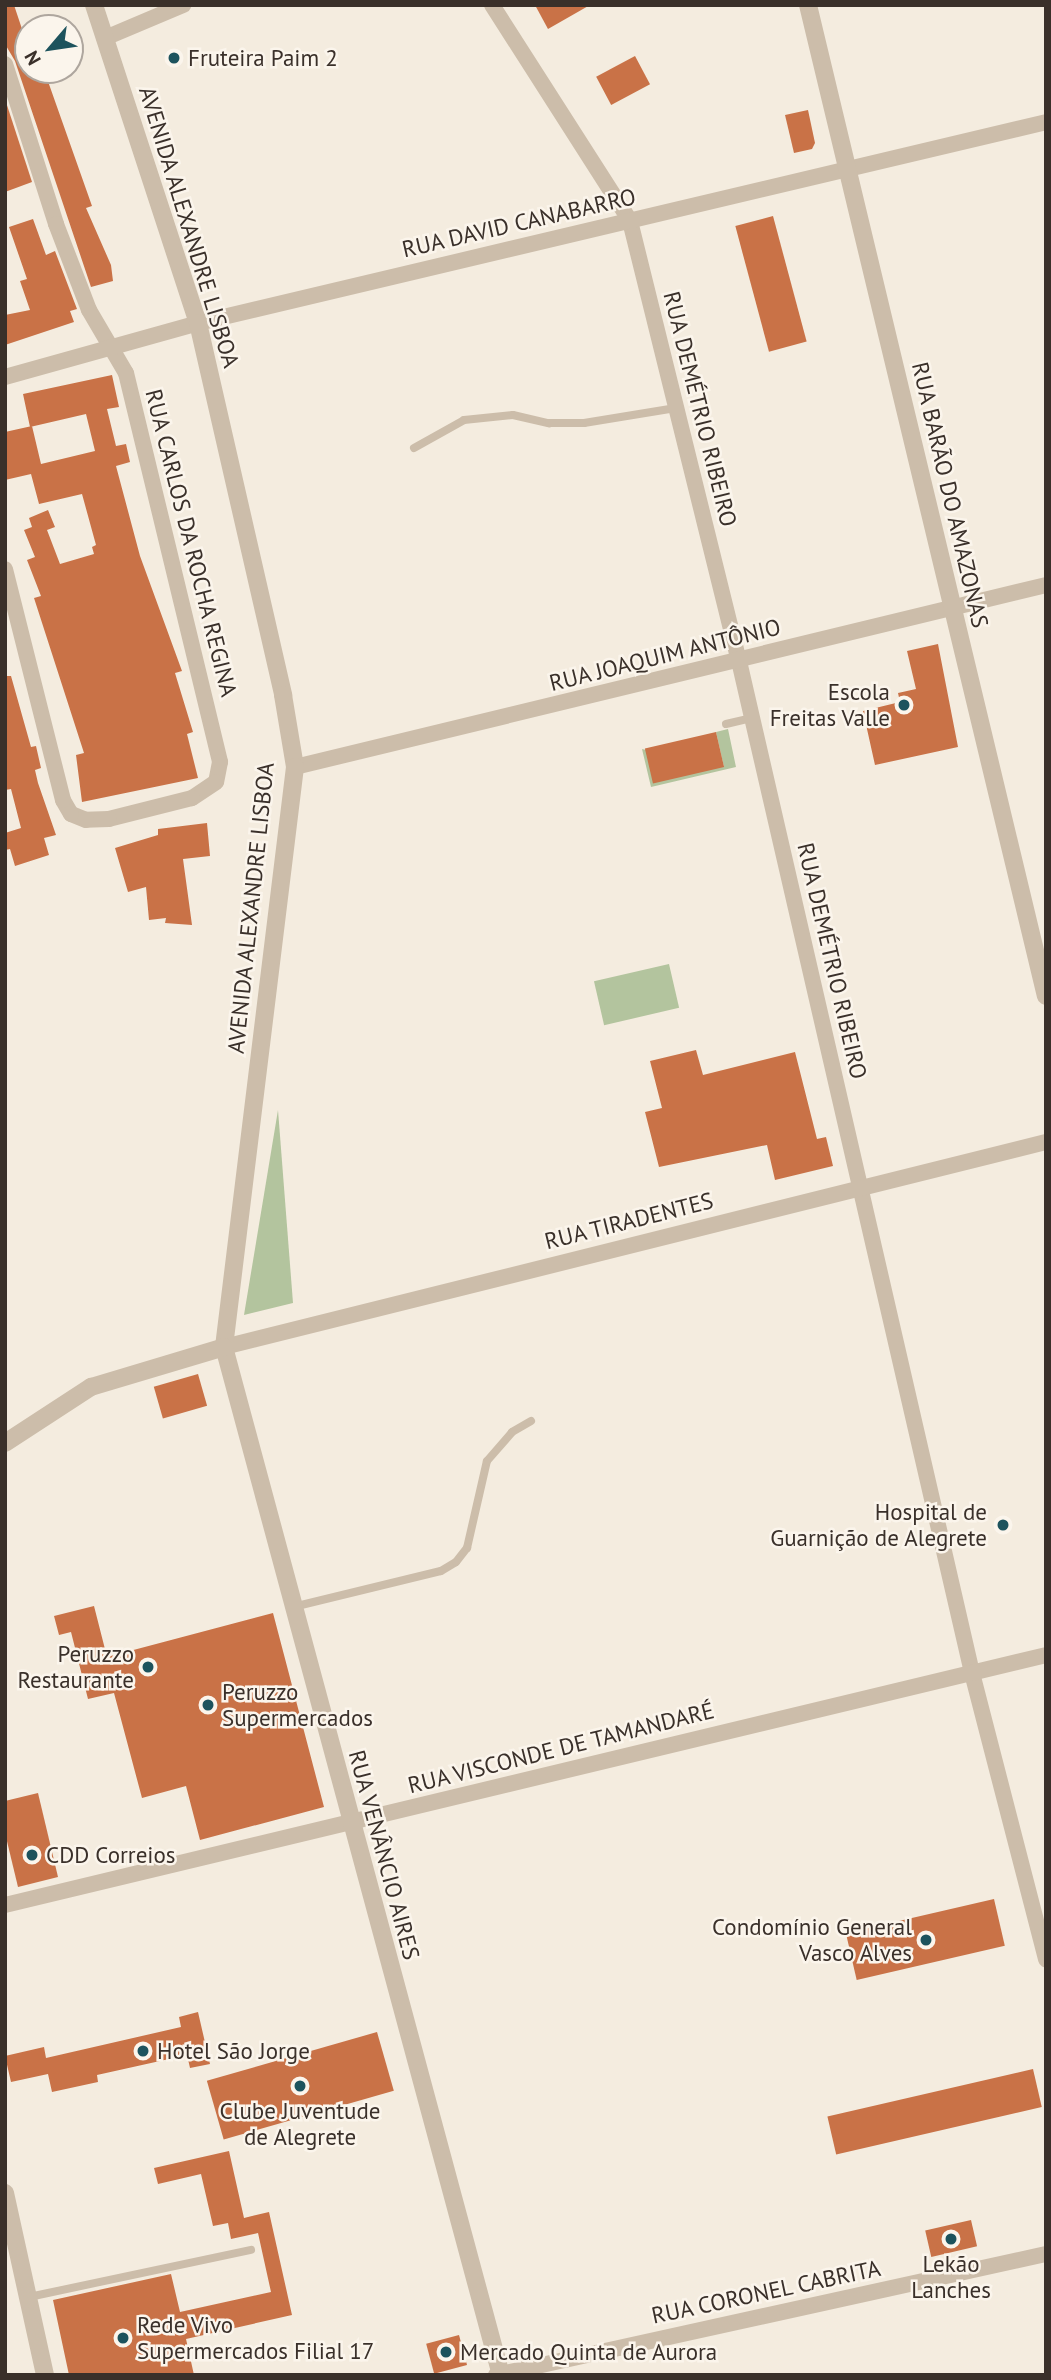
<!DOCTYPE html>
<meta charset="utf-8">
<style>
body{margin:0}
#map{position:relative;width:1051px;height:2380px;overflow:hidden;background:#f4ecdf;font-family:"PT Sans",sans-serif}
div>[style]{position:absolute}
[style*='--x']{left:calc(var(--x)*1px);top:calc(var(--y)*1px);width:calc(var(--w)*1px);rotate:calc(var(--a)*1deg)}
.green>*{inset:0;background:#b3c49e;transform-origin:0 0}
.building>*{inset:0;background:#c97247;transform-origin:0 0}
.service>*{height:8px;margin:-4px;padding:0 4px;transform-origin:4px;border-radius:4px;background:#ccbdaa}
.minor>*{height:16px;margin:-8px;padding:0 8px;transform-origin:8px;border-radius:8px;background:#ccbdaa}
.tertiary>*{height:18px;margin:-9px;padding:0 9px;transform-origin:9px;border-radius:9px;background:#ccbdaa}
.dots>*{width:19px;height:19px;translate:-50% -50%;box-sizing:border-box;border:4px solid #fbf5ec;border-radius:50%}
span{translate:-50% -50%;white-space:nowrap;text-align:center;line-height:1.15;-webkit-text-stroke:5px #fbf5ec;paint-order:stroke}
.poi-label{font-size:23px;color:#3a302a}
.left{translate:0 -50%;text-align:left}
.right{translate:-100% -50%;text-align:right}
.street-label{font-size:23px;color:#3a302a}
.frame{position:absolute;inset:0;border:7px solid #3a302a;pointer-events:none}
.north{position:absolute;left:14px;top:14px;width:70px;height:70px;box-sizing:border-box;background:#fbf5ec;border:2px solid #aea69e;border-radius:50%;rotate:241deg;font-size:19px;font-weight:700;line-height:28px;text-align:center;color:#3a302a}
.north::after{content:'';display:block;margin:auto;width:24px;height:32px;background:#1d535d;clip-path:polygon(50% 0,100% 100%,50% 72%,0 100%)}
</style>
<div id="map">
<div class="green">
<div style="clip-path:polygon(728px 729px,736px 767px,651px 787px,642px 749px,724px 767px,716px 732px)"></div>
<div style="left:669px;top:964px;width:45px;height:77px;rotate:77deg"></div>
<div style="clip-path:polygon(278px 1110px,293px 1303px,244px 1315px)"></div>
</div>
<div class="building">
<div style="clip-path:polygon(5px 5px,14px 5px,28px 47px,28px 70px,44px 70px,92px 206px,86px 208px,111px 265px,113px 281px,91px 287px,15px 61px,5px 44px)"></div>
<div style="clip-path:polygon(535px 5px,590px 5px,548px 29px)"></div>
<div style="left:635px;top:56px;width:32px;height:44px;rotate:62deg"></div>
<div style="clip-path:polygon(5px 99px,32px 182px,5px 192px)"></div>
<div style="clip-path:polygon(808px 110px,815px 143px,812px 149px,794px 153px,785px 115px)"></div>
<div style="left:773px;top:216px;width:130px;height:39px;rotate:75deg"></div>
<div style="clip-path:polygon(33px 219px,46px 255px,55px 251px,77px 309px,70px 311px,74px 322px,5px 345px,5px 315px,30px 310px,20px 281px,27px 279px,9px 227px)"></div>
<div style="clip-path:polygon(112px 375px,119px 407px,107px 409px,116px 446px,126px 444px,130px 462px,116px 466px,140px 556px,182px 671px,175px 673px,193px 732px,187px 734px,198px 778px,82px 802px,76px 755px,84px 753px,34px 598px,41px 596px,27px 560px,35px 557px,24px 530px,32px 527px,29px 518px,48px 510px,55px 527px,47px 530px,60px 564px,94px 554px,92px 547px,96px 545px,82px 494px,39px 504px,31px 474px,5px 480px,5px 432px,32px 426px,41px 464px,95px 451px,86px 414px,30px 427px,23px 394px)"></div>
<div style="clip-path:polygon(938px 644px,958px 747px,875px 765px,863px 711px,900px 702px,898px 693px,916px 689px,907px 651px)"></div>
<div style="clip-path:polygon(5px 676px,11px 676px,31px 747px,36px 746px,41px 768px,35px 770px,38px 783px,56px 835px,44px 838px,49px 855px,15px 866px,10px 849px,5px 850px,5px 833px,21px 828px,11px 789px,5px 790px)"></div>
<div style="left:716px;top:732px;width:36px;height:73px;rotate:77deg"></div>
<div style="clip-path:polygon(207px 823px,210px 856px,183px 859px,192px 925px,165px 923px,166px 918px,149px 920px,146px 887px,128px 892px,115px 848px,158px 835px,158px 829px)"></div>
<div style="clip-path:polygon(696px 1050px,703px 1075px,795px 1052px,817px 1139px,826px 1137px,833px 1166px,775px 1180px,767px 1145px,659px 1167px,645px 1112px,662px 1108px,650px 1061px)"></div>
<div style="left:198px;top:1374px;width:33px;height:46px;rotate:74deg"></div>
<div style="clip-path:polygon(94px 1606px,107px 1657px,273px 1613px,324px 1807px,200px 1840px,186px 1786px,142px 1798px,114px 1693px,88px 1699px,71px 1632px,59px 1635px,54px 1616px)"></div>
<div style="clip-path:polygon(38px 1793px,58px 1877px,18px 1887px,5px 1833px,5px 1801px)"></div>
<div style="left:994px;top:1899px;width:48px;height:152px;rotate:77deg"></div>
<div style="clip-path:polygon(198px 2012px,210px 2064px,190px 2068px,187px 2055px,97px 2075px,98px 2082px,52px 2092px,48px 2074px,11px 2082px,5px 2056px,44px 2047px,46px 2058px,181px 2027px,179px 2017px)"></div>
<div style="left:377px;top:2032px;width:61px;height:177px;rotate:74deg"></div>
<div style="left:1033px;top:2069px;width:39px;height:211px;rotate:77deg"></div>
<div style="clip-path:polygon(229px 2151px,244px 2218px,269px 2212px,292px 2315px,186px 2339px,194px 2375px,69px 2375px,53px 2300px,171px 2274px,180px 2312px,271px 2292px,258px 2233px,231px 2239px,228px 2223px,213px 2226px,201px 2174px,158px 2184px,154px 2168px)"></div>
<div style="left:971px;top:2220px;width:27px;height:47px;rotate:77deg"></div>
<div style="left:459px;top:2335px;width:31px;height:34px;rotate:75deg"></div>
</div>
<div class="service">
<div style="--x:414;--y:448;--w:57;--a:-29.2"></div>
<div style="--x:464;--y:420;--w:49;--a:-5.8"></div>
<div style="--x:513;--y:415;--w:37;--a:13"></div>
<div style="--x:549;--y:423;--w:35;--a:0"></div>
<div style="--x:584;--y:423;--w:93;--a:-9.3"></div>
<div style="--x:726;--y:724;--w:28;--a:-13"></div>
<div style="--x:293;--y:1607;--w:152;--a:-13.7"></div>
<div style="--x:441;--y:1571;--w:17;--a:-31"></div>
<div style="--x:456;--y:1562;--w:18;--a:-52"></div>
<div style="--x:467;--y:1548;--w:89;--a:-77.1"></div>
<div style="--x:487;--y:1461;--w:38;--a:-49"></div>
<div style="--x:512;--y:1432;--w:22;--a:-30"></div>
<div style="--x:29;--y:2297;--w:227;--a:-12"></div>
</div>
<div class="minor">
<div style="--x:492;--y:5;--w:256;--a:57.4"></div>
<div style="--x:630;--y:221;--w:453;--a:76.1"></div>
<div style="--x:739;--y:661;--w:1038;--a:77.03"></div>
<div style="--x:972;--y:1673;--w:296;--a:75.5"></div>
<div style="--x:105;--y:38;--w:85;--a:-22.9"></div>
<div style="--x:5;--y:64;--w:168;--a:72.3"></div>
<div style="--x:56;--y:224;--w:92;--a:69"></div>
<div style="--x:89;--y:310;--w:73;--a:59.6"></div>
<div style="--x:126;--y:373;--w:400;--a:76.4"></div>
<div style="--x:220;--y:762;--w:20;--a:101"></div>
<div style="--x:216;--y:782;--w:29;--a:146"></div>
<div style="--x:192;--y:798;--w:86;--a:165.8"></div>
<div style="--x:109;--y:819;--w:23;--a:178"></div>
<div style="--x:86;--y:820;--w:16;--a:-158"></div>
<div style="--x:71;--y:814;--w:16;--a:-120"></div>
<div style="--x:63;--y:800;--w:238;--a:-104.1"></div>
<div style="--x:5;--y:377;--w:200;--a:-15.6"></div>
<div style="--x:198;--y:323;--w:871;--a:-13.33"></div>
<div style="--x:295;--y:767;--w:773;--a:-13.62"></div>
<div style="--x:224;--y:1347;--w:847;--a:-14"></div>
<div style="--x:5;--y:1905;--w:1071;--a:-13.5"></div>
<div style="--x:496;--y:2375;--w:563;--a:-12.41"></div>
</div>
<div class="tertiary">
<div style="--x:94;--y:5;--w:335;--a:71.9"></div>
<div style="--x:198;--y:323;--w:382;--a:77.1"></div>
<div style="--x:283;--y:695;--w:73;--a:80.5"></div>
<div style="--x:295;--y:767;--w:584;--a:96.98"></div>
<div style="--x:224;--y:1347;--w:1065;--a:74.92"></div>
<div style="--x:808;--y:5;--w:1019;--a:76.5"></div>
<div style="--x:5;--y:1443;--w:103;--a:-33.1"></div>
<div style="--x:91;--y:1387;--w:139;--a:-16.7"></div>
<div style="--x:5;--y:2193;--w:186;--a:77.6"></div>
</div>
<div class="dots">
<div style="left:174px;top:58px;background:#1d535d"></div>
<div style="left:904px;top:705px;background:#1d535d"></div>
<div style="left:1003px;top:1525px;background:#1d535d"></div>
<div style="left:148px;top:1667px;background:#1d535d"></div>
<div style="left:208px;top:1705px;background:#1d535d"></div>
<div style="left:32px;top:1855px;background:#1d535d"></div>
<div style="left:926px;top:1940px;background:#1d535d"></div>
<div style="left:143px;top:2051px;background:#1d535d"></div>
<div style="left:300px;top:2086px;background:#1d535d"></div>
<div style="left:951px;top:2239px;background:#1d535d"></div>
<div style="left:123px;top:2338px;background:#1d535d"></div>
<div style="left:446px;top:2352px;background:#1d535d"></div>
</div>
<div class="poi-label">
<span class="left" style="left:188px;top:58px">Fruteira Paim 2</span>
<span class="right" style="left:890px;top:705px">Escola<br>Freitas Valle</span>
<span class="right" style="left:987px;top:1525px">Hospital de<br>Guarnição de Alegrete</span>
<span class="right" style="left:134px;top:1667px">Peruzzo<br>Restaurante</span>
<span class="left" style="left:222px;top:1705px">Peruzzo<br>Supermercados</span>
<span class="left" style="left:46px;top:1855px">CDD Correios</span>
<span class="right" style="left:912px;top:1940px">Condomínio General<br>Vasco Alves</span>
<span class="left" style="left:157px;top:2051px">Hotel São Jorge</span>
<span style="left:300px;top:2124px">Clube Juventude<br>de Alegrete</span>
<span style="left:951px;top:2277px">Lekão<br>Lanches</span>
<span class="left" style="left:137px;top:2338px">Rede Vivo<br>Supermercados Filial 17</span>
<span class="left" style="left:460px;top:2352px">Mercado Quinta de Aurora</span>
</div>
<div class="street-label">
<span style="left:519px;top:223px;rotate:-13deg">RUA DAVID CANABARRO</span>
<span style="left:189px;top:227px;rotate:73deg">AVENIDA ALEXANDRE LISBOA</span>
<span style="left:700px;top:409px;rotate:76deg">RUA DEMÉTRIO RIBEIRO</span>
<span style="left:950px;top:495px;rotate:77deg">RUA BARÃO DO AMAZONAS</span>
<span style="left:191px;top:543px;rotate:76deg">RUA CARLOS DA ROCHA REGINA</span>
<span style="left:665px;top:655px;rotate:-14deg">RUA JOAQUIM ANTÔNIO</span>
<span style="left:251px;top:908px;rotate:-84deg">AVENIDA ALEXANDRE LISBOA</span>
<span style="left:832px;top:961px;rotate:77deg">RUA DEMÉTRIO RIBEIRO</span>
<span style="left:629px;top:1221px;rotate:-14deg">RUA TIRADENTES</span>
<span style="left:561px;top:1748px;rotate:-14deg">RUA VISCONDE DE TAMANDARÉ</span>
<span style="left:384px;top:1855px;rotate:75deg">RUA VENÂNCIO AIRES</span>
<span style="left:766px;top:2292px;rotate:-12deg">RUA CORONEL CABRITA</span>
</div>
<div class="frame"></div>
<div class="north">N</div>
</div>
